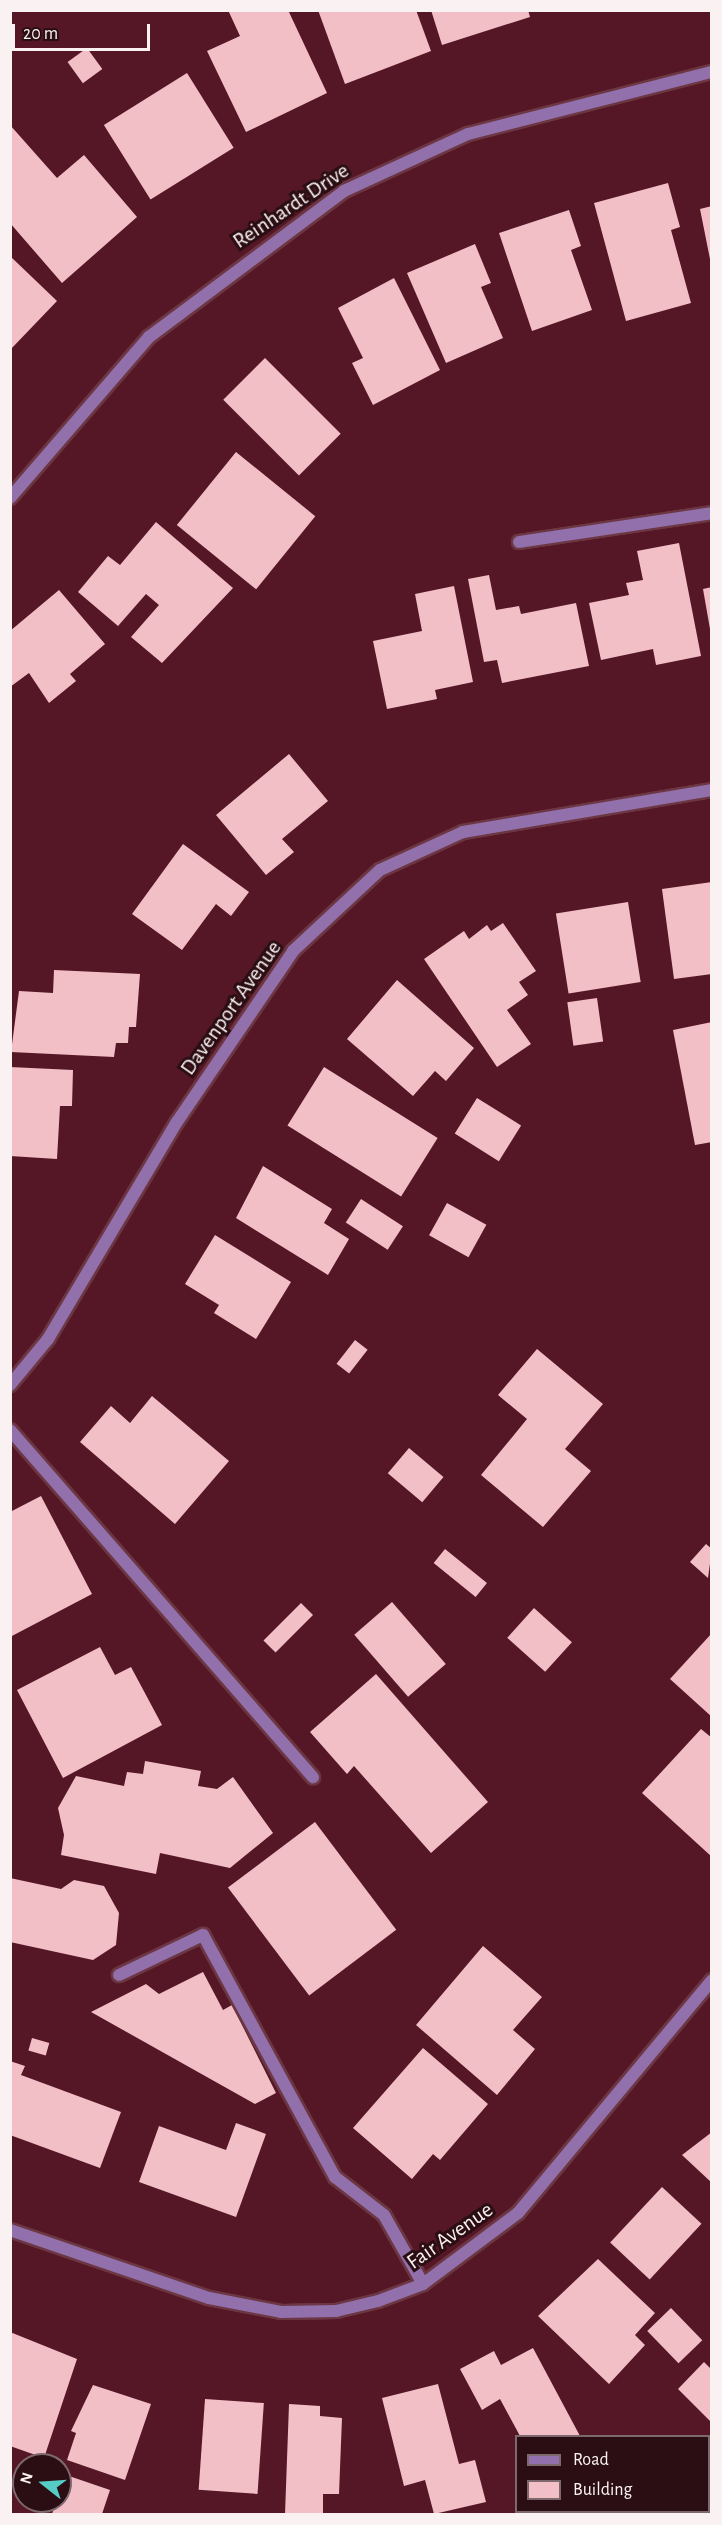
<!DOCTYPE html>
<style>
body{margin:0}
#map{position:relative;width:722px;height:2525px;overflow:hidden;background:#551726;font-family:"Alegreya Sans",sans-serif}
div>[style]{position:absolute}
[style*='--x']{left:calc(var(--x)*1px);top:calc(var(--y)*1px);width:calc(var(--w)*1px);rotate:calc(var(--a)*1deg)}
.building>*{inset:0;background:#f3bfc6;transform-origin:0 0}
.roads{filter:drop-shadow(2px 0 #6c3643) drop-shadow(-2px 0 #6c3643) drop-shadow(0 2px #6c3643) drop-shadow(0 -2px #6c3643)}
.lane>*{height:12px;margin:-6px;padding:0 6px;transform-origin:6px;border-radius:6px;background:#9170ab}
.street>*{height:12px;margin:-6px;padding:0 6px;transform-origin:6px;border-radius:6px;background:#9170ab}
span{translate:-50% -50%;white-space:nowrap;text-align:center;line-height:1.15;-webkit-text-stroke:6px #2a0e14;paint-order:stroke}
.street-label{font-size:22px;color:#faf1f2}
.frame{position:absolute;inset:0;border:12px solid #faf1f2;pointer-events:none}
.legend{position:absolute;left:515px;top:2435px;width:195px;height:78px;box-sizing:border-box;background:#2a0e14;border:2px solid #7d696d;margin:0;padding:8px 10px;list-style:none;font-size:18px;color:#faf1f2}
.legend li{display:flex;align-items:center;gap:12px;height:30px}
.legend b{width:30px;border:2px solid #7d696d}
.north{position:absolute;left:12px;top:2453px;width:60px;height:60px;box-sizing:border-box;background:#2a0e14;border:2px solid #7d696d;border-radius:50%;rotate:287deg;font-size:16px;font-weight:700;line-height:24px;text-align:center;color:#faf1f2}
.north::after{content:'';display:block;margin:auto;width:21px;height:27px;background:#55cdc6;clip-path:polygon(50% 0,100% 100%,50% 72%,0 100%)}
.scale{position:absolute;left:12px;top:24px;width:138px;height:27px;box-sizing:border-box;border:3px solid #faf1f2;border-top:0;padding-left:8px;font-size:18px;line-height:21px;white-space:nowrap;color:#faf1f2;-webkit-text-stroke:4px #2a0e14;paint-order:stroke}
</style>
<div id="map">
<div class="building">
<div style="clip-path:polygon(228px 10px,288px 10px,327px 93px,246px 132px,207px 51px,240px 36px)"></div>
<div style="clip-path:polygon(318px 10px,416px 10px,431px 51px,345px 84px)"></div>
<div style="clip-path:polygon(431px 10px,528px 10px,530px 17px,442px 45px)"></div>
<div style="left:87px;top:48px;width:26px;height:24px;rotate:54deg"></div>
<div style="left:187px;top:73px;width:88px;height:98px;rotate:58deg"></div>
<div style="clip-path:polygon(10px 125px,57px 178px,84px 155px,137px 217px,62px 283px,10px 223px)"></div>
<div style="clip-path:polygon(668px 183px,680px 227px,671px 230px,691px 303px,626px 321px,594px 203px)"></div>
<div style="clip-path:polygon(712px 206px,712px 259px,710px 259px,700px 209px)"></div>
<div style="clip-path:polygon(569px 210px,581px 246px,571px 250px,592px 310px,532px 331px,499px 233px)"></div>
<div style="clip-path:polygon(475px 244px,491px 283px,481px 287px,503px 338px,446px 363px,407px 273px)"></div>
<div style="clip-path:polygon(10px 256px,57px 301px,10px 350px)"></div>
<div style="clip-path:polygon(394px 278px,440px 370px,373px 405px,352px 363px,363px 358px,338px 308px)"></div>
<div style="left:265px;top:358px;width:107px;height:59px;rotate:45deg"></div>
<div style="left:236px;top:452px;width:102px;height:94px;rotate:39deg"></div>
<div style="clip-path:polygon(156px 522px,233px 588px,162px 663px,131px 637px,159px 605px,146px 594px,118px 626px,78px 592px,108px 556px,120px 565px)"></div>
<div style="clip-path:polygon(679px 543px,701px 656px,656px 665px,653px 649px,601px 660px,589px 603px,629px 595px,626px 583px,643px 580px,637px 551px)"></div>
<div style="clip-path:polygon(489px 575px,496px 610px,519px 606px,521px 614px,576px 603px,589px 666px,502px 683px,497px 660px,484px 662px,468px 579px)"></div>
<div style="clip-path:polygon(454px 586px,473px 682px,435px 690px,437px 699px,387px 709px,373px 641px,422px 631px,415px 594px)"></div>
<div style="clip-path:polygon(712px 587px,712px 629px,710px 629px,703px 589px)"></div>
<div style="clip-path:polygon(59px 590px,105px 644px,70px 674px,76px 681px,49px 703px,29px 673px,10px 687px,10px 631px)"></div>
<div style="clip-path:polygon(289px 754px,328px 801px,282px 839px,294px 852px,266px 875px,216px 815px)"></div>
<div style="clip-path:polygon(183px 844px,249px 892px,231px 916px,216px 904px,182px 950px,132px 914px)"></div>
<div style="clip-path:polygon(712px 882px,712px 974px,674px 979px,662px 889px)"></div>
<div style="left:628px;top:902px;width:81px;height:73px;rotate:81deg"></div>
<div style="clip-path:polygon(503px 923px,536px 971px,519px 982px,528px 995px,507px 1010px,531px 1044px,497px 1067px,424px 959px,464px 931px,469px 939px,487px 925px,491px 931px)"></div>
<div style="clip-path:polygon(54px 970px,140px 974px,136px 1027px,129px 1027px,128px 1043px,116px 1043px,114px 1057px,11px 1052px,19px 991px,53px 993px)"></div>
<div style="clip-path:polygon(397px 980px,474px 1048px,446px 1081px,435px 1071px,413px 1096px,347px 1039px)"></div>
<div style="left:597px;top:998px;width:44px;height:30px;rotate:82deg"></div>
<div style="clip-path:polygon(712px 1022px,712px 1142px,695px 1145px,673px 1030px)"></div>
<div style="clip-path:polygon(10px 1067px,73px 1070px,72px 1106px,60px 1106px,57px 1159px,10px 1156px)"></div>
<div style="left:324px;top:1067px;width:134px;height:69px;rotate:32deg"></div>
<div style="left:477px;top:1098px;width:52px;height:42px;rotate:32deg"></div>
<div style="clip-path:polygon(263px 1166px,332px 1209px,324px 1223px,349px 1239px,328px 1275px,236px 1218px)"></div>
<div style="left:361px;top:1199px;width:50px;height:28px;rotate:33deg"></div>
<div style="left:447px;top:1203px;width:45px;height:37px;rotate:29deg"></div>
<div style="clip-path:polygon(215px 1235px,291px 1282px,256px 1339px,214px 1313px,219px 1305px,185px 1284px)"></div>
<div style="left:355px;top:1340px;width:16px;height:30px;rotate:38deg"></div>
<div style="clip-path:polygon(537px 1349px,603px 1404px,565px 1449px,591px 1471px,543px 1527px,481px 1475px,527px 1419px,498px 1395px)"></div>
<div style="clip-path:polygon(152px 1396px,229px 1461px,175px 1524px,80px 1442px,111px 1406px,130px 1423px)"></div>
<div style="left:409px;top:1448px;width:45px;height:33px;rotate:40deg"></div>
<div style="clip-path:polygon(41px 1496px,92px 1594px,10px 1637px,10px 1512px)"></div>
<div style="clip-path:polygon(706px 1544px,712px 1549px,708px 1578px,690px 1562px)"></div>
<div style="left:445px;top:1549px;width:54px;height:18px;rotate:39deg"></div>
<div style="left:392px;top:1602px;width:82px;height:50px;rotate:49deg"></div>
<div style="left:301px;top:1603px;width:17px;height:53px;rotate:45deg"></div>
<div style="left:534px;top:1608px;width:51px;height:40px;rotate:42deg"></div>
<div style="clip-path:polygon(712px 1633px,712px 1717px,670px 1679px)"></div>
<div style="clip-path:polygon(100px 1647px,115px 1675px,131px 1667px,162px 1725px,63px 1778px,17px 1690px)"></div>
<div style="clip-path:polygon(376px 1674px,488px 1802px,431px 1853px,354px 1766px,347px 1774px,310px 1732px)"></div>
<div style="clip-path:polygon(701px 1729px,712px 1738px,712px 1857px,642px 1793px)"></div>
<div style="clip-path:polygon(145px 1761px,201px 1771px,198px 1786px,217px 1789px,233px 1777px,273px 1833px,230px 1868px,160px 1853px,156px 1874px,61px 1855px,64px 1835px,58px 1808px,76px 1776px,124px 1786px,127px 1772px,143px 1774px)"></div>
<div style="left:315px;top:1822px;width:135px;height:109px;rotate:53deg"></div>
<div style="clip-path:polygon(10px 1878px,61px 1889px,74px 1880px,104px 1886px,119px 1913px,116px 1945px,93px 1960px,10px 1942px)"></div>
<div style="clip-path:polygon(483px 1946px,542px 1997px,513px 2030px,535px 2049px,497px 2095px,416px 2025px)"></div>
<div style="clip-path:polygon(203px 1972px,223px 2010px,232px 2005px,276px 2093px,255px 2104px,91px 2012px,146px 1984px,159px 1994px)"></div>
<div style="left:32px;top:2038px;width:18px;height:13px;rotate:16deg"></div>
<div style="clip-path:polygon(423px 2048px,488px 2104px,440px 2160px,433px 2154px,412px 2179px,353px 2128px)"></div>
<div style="clip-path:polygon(10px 2061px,25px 2066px,21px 2075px,121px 2112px,100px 2168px,10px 2135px)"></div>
<div style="clip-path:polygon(236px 2123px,266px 2134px,236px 2217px,139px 2182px,159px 2126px,226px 2150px)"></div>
<div style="clip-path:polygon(712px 2132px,712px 2183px,682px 2155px)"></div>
<div style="left:662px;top:2187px;width:54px;height:76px;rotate:43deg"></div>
<div style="clip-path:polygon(598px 2259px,655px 2313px,635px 2335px,645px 2345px,609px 2384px,538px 2316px)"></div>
<div style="left:671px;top:2308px;width:45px;height:33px;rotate:46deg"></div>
<div style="clip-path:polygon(10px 2332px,77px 2359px,44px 2458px,10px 2446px)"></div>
<div style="clip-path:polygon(533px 2348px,580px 2436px,520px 2436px,500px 2399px,482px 2410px,460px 2369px,494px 2351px,501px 2365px)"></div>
<div style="clip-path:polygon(704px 2362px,712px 2370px,712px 2423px,678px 2389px)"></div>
<div style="clip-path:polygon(438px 2384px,459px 2464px,475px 2460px,486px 2502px,434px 2514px,425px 2480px,404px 2486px,382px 2398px)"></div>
<div style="clip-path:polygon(93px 2385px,151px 2404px,125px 2480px,67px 2460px,76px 2433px,71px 2431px)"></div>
<div style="left:205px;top:2399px;width:59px;height:91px;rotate:4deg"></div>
<div style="clip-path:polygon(289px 2404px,320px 2406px,320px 2416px,342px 2418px,339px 2494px,323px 2494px,323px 2514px,285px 2514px)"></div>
<div style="clip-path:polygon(66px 2475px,110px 2490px,102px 2514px,52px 2514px)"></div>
<div style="left:614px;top:2512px;width:92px;height:4px"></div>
</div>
<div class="roads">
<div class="lane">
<div style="--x:519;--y:542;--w:195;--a:-8.5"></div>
<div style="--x:10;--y:1430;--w:461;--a:48.9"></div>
<div style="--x:119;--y:1975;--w:93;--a:-25.5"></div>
<div style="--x:203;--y:1935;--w:276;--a:61.4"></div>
<div style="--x:335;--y:2177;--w:62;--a:37.8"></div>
<div style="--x:384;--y:2215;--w:79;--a:60.5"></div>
</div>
<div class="street">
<div style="--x:10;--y:498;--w:213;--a:-49.2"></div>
<div style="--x:149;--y:337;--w:244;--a:-36.8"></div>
<div style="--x:344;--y:191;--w:136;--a:-24.7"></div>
<div style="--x:468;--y:134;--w:252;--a:-14.3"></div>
<div style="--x:10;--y:1385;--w:60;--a:-50.4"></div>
<div style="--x:48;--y:1339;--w:252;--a:-59.3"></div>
<div style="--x:177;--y:1122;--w:207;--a:-55.8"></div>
<div style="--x:293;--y:951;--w:119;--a:-43"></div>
<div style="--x:380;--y:870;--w:91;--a:-24.6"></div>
<div style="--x:463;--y:832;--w:253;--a:-9.6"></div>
<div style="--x:10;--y:2230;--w:210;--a:18.9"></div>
<div style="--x:209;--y:2298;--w:73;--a:11"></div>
<div style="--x:281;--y:2312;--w:55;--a:-1"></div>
<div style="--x:336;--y:2311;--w:43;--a:-13.4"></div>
<div style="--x:378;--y:2301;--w:48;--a:-20.7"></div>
<div style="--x:423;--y:2284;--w:119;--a:-36.8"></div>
<div style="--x:518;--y:2213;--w:303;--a:-50.2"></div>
</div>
</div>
<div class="street-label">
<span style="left:291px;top:206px;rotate:-34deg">Reinhardt Drive</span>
<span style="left:231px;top:1008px;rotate:-55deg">Davenport Avenue</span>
<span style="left:450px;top:2236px;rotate:-35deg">Fair Avenue</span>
</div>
<div class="frame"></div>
<ul class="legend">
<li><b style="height:8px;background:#9170ab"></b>Road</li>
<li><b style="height:16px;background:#f3bfc6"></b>Building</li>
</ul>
<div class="north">N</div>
<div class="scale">20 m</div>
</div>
